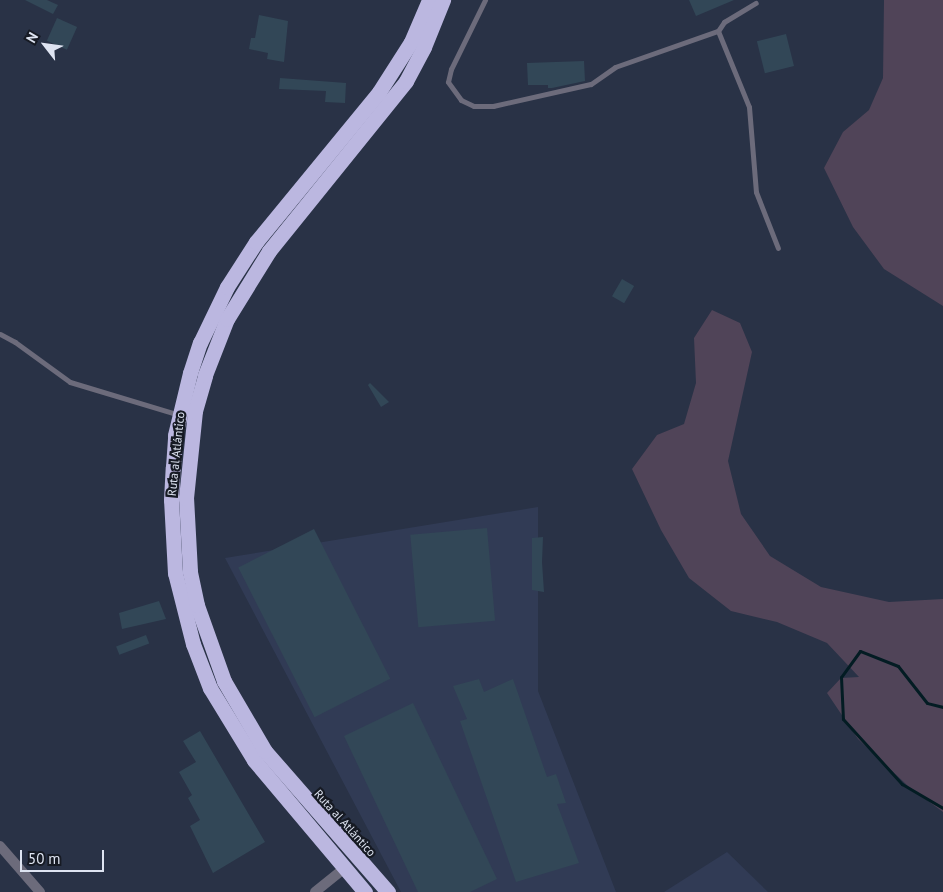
<!DOCTYPE html>
<meta charset="utf-8">
<style>
body{margin:0}
#map{position:relative;width:943px;height:892px;overflow:hidden;background:#293246;font-family:"PT Sans",sans-serif}
div>[style]{position:absolute}
[style*='--x']{left:calc(var(--x)*1px);top:calc(var(--y)*1px);width:calc(var(--w)*1px);rotate:calc(var(--a)*1deg)}
.built>*{inset:0;background:#313b55}
.green>*{inset:0;background:#504458}
.stream>*{height:3px;margin:-1.5px;padding:0 1.5px;transform-origin:1.5px;border-radius:1.5px;background:#031c23}
.building>*{inset:0;background:#324757;transform-origin:0 0}
.lane>*{height:5px;margin:-2.5px;padding:0 2.5px;transform-origin:2.5px;border-radius:2.5px;background:#6c6b7b}
.street>*{height:10px;margin:-5px;padding:0 5px;transform-origin:5px;border-radius:5px;background:#6c6b7b}
.highway>*{height:15px;margin:-7.5px;padding:0 7.5px;transform-origin:7.5px;border-radius:7.5px;background:#bbb7e0}
span{translate:-50% -50%;white-space:nowrap;text-align:center;line-height:1.15;-webkit-text-stroke:4.5px #161a23;paint-order:stroke}
.street-label{font-size:12px;color:#dee4f1}
.north{position:absolute;left:20px;top:20px;width:50px;height:50px;-webkit-text-stroke:4px #161a23;paint-order:stroke;rotate:300deg;font-size:14px;font-weight:700;line-height:20px;text-align:center;color:#dee4f1}
.north::after{content:'';display:block;margin:auto;width:18px;height:22px;background:#dee4f1;clip-path:polygon(50% 0,100% 100%,50% 72%,0 100%)}
.scale{position:absolute;left:20px;top:850px;width:84px;height:22px;box-sizing:border-box;border:2px solid #dee4f1;border-top:0;padding-left:6px;font-size:15px;line-height:18px;white-space:nowrap;color:#dee4f1;-webkit-text-stroke:4px #161a23;paint-order:stroke}
</style>
<div id="map">
<div class="built">
<div style="clip-path:polygon(538px 507px,538px 691px,616px 892px,401px 892px,225px 558px)"></div>
<div style="clip-path:polygon(727px 852px,768px 892px,664px 892px)"></div>
</div>
<div class="green">
<div style="clip-path:polygon(884px 0,943px 0,943px 306px,884px 269px,853px 227px,824px 168px,843px 132px,869px 110px,883px 78px)"></div>
<div style="clip-path:polygon(712px 310px,740px 323px,752px 352px,728px 461px,741px 514px,770px 556px,821px 587px,889px 602px,943px 599px,943px 812px,908px 786px,858px 739px,827px 693px,841px 678px,859px 677px,827px 643px,777px 622px,731px 611px,689px 578px,661px 530px,632px 469px,657px 435px,684px 424px,696px 383px,694px 338px)"></div>
</div>
<div class="stream">
<div style="--x:943;--y:707;--w:16;--a:-166"></div>
<div style="--x:927;--y:703;--w:47;--a:-128.1"></div>
<div style="--x:898;--y:666;--w:41;--a:-158.5"></div>
<div style="--x:860;--y:651;--w:32;--a:126"></div>
<div style="--x:841;--y:677;--w:42;--a:87.3"></div>
<div style="--x:843;--y:719;--w:88;--a:47.8"></div>
<div style="--x:902;--y:784;--w:48;--a:30.3"></div>
</div>
<div class="building">
<div style="clip-path:polygon(25px 0,47px 0,58px 5px,53px 14px)"></div>
<div style="clip-path:polygon(689px 0,734px 0,696px 16px)"></div>
<div style="clip-path:polygon(259px 15px,288px 21px,284px 62px,267px 59px,268px 53px,249px 49px,251px 38px,255px 38px)"></div>
<div style="left:57px;top:18px;width:22px;height:25px;rotate:24deg"></div>
<div style="left:786px;top:34px;width:33px;height:30px;rotate:76deg"></div>
<div style="clip-path:polygon(584px 61px,585px 81px,552px 88px,548px 88px,548px 85px,528px 85px,527px 63px)"></div>
<div style="clip-path:polygon(280px 78px,346px 83px,345px 103px,325px 102px,326px 91px,279px 89px)"></div>
<div style="left:622px;top:279px;width:14px;height:20px;rotate:30deg"></div>
<div style="clip-path:polygon(370px 383px,389px 402px,381px 407px,368px 385px)"></div>
<div style="left:487px;top:528px;width:93px;height:77px;rotate:85deg"></div>
<div style="left:314px;top:529px;width:168px;height:85px;rotate:63deg"></div>
<div style="clip-path:polygon(543px 537px,542px 562px,544px 592px,532px 590px,532px 538px)"></div>
<div style="clip-path:polygon(159px 601px,166px 619px,122px 629px,119px 613px)"></div>
<div style="left:146px;top:635px;width:9px;height:32px;rotate:69deg"></div>
<div style="clip-path:polygon(479px 679px,484px 692px,513px 679px,547px 777px,556px 774px,566px 803px,557px 804px,579px 863px,516px 882px,460px 721px,467px 719px,453px 686px)"></div>
<div style="clip-path:polygon(413px 703px,497px 879px,470px 892px,418px 892px,344px 736px)"></div>
<div style="clip-path:polygon(200px 731px,265px 842px,213px 873px,190px 826px,200px 820px,188px 798px,192px 795px,179px 772px,196px 762px,183px 741px)"></div>
</div>
<div class="lane">
<div style="--x:485;--y:0;--w:77;--a:116.2"></div>
<div style="--x:451;--y:69;--w:13;--a:103"></div>
<div style="--x:448;--y:82;--w:22;--a:54"></div>
<div style="--x:461;--y:100;--w:14;--a:25"></div>
<div style="--x:474;--y:106;--w:19;--a:0"></div>
<div style="--x:493;--y:106;--w:100;--a:-12.7"></div>
<div style="--x:591;--y:84;--w:29;--a:-35"></div>
<div style="--x:615;--y:67;--w:109;--a:-19.3"></div>
<div style="--x:718;--y:31;--w:11;--a:-56"></div>
<div style="--x:724;--y:22;--w:37;--a:-31"></div>
<div style="--x:718;--y:31;--w:82;--a:67.8"></div>
<div style="--x:749;--y:107;--w:85;--a:85.3"></div>
<div style="--x:756;--y:192;--w:60;--a:68.6"></div>
<div style="--x:0;--y:334;--w:17;--a:28"></div>
<div style="--x:15;--y:342;--w:68;--a:36"></div>
<div style="--x:70;--y:382;--w:114;--a:16.8"></div>
</div>
<div class="street">
<div style="--x:0;--y:846;--w:61;--a:49"></div>
<div style="--x:315;--y:892;--w:38;--a:-39"></div>
</div>
<div class="highway">
<div style="--x:365;--y:892;--w:172;--a:-130.1"></div>
<div style="--x:254;--y:760;--w:84;--a:-121.4"></div>
<div style="--x:210;--y:688;--w:47;--a:-111.1"></div>
<div style="--x:193;--y:644;--w:73;--a:-104.2"></div>
<div style="--x:175;--y:573;--w:73;--a:-93.1"></div>
<div style="--x:171;--y:500;--w:33;--a:-87"></div>
<div style="--x:173;--y:467;--w:32;--a:-86"></div>
<div style="--x:175;--y:435;--w:64;--a:-76.4"></div>
<div style="--x:190;--y:373;--w:32;--a:-72"></div>
<div style="--x:200;--y:343;--w:62;--a:-64.3"></div>
<div style="--x:227;--y:287;--w:54;--a:-57.2"></div>
<div style="--x:256;--y:242;--w:194;--a:-50.6"></div>
<div style="--x:379;--y:92;--w:59;--a:-57.4"></div>
<div style="--x:411;--y:42;--w:46;--a:-66.8"></div>
<div style="--x:388;--y:892;--w:187;--a:-131.1"></div>
<div style="--x:265;--y:751;--w:81;--a:-120.4"></div>
<div style="--x:224;--y:681;--w:81;--a:-109.6"></div>
<div style="--x:197;--y:605;--w:35;--a:-102"></div>
<div style="--x:190;--y:571;--w:73;--a:-93.1"></div>
<div style="--x:186;--y:498;--w:87;--a:-84.1"></div>
<div style="--x:195;--y:411;--w:37;--a:-74"></div>
<div style="--x:205;--y:375;--w:60;--a:-68.6"></div>
<div style="--x:227;--y:319;--w:80;--a:-58.3"></div>
<div style="--x:269;--y:251;--w:218;--a:-51.1"></div>
<div style="--x:406;--y:81;--w:38;--a:-62"></div>
<div style="--x:424;--y:47;--w:51;--a:-68"></div>
</div>
<div class="street-label">
<span style="left:176px;top:454px;rotate:-84deg">Ruta al Atlántico</span>
<span style="left:345px;top:823px;rotate:48deg">Ruta al Atlántico</span>
</div>
<div class="north">N</div>
<div class="scale">50 m</div>
</div>
